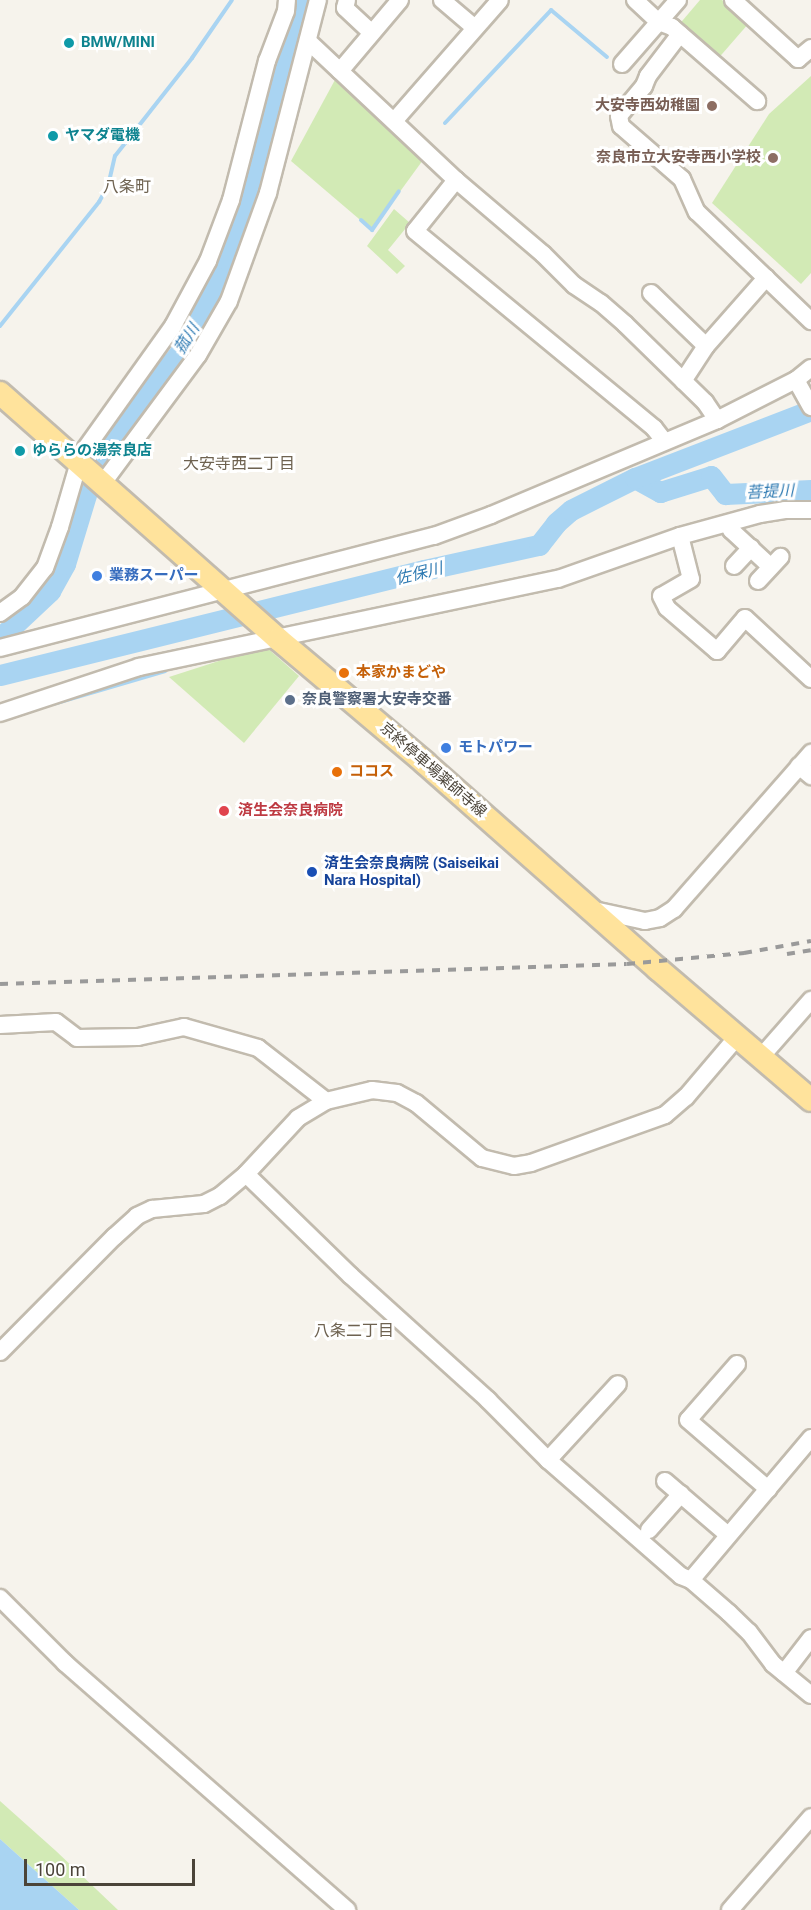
<!DOCTYPE html>
<meta charset="utf-8">
<style>
body{margin:0}
#map{position:relative;width:811px;height:1910px;overflow:hidden;background:#f6f3ec;font-family:Roboto,"Noto Sans JP",sans-serif}
div>[style]{position:absolute}
[style*='--x']{left:calc(var(--x)*1px);top:calc(var(--y)*1px);width:calc(var(--w)*1px);rotate:calc(var(--a)*1deg)}
.green>*{inset:0;background:#d2eab5}
.water>*{inset:0;background:#a9d4f2}
.stream>*{height:4px;margin:-2px;padding:0 2px;transform-origin:2px;border-radius:2px;background:#a9d4f2}
.river>*{height:21px;margin:-10.5px;padding:0 10.5px;transform-origin:10.5px;border-radius:10.5px;background:#a9d4f2}
.roads{filter:drop-shadow(2px 0 #c2bbae) drop-shadow(-2px 0 #c2bbae) drop-shadow(0 2px #c2bbae) drop-shadow(0 -2px #c2bbae)}
.minor>*{height:16px;margin:-8px;padding:0 8px;transform-origin:8px;border-radius:8px;background:#fff}
.major>*{height:22px;margin:-11px;padding:0 11px;transform-origin:11px;border-radius:11px;background:#ffe39c}
.rail>*{height:4px;margin-top:-2px;transform-origin:0;background:repeating-linear-gradient(90deg,#9a9a9a 0 8px,transparent 0 16px)}
.dots>*{width:16px;height:16px;translate:-50% -50%;box-sizing:border-box;border:3px solid #fff;border-radius:50%}
span{translate:-50% -50%;white-space:nowrap;text-align:center;line-height:1.15;-webkit-text-stroke:6px #fff;paint-order:stroke}
.culture-label{font-size:15px;color:#0d838f;font-weight:700}
.left{translate:0 -50%;text-align:left}
.education-label{font-size:15px;color:#785e54;font-weight:700}
.right{translate:-100% -50%;text-align:right}
.shop-label{font-size:15px;color:#366cbe;font-weight:700}
.food-label{font-size:15px;color:#c56008;font-weight:700}
.service-label{font-size:15px;color:#4e5e75;font-weight:700}
.street-label{font-size:15px;color:#4b4439}
.health-label{font-size:15px;color:#be3a42;font-weight:700}
.transit-label{font-size:15px;color:#164399;font-weight:700}
.neighbourhood-label{font-size:16px;color:#6e6250}
.water-label{font-size:16px;color:#2e7ab2;font-style:italic}
.scale{position:absolute;left:24px;top:1859px;width:171px;height:27px;box-sizing:border-box;border:3px solid #4b4439;border-top:0;padding-left:8px;font-size:18px;line-height:21px;white-space:nowrap;color:#4b4439;-webkit-text-stroke:4px #fff;paint-order:stroke}
</style>
<div id="map">
<div class="green">
<div style="clip-path:polygon(700px 0,722px 0,749px 23px,716px 61px,677px 27px)"></div>
<div style="clip-path:polygon(811px 76px,811px 273px,801px 284px,712px 203px,769px 114px)"></div>
<div style="clip-path:polygon(336px 78px,423px 160px,372px 230px,291px 161px)"></div>
<div style="clip-path:polygon(394px 209px,410px 223px,388px 250px,405px 266px,397px 274px,367px 246px)"></div>
<div style="clip-path:polygon(265px 646px,299px 676px,244px 743px,169px 677px)"></div>
<div style="clip-path:polygon(0 1801px,56px 1851px,118px 1910px,79px 1910px,0 1839px)"></div>
</div>
<div class="water">
<div style="clip-path:polygon(0 1839px,79px 1910px,0 1910px)"></div>
</div>
<div class="stream">
<div style="--x:445;--y:123;--w:155;--a:-46.8"></div>
<div style="--x:551;--y:10;--w:73;--a:40"></div>
<div style="--x:361;--y:220;--w:15;--a:42"></div>
<div style="--x:372;--y:230;--w:47;--a:-55.3"></div>
<div style="--x:0;--y:326;--w:159;--a:-51.4"></div>
<div style="--x:99;--y:202;--w:18;--a:-61"></div>
<div style="--x:108;--y:186;--w:31;--a:-77"></div>
<div style="--x:115;--y:156;--w:125;--a:-51.8"></div>
<div style="--x:192;--y:58;--w:70;--a:-55.4"></div>
<div style="--x:53;--y:704;--w:117;--a:-16.4"></div>
</div>
<div class="river">
<div style="--x:635;--y:478;--w:29;--a:29"></div>
<div style="--x:660;--y:492;--w:53;--a:-17.4"></div>
<div style="--x:711;--y:476;--w:23;--a:52"></div>
<div style="--x:725;--y:494;--w:86;--a:-2.7"></div>
<div style="--x:0;--y:638;--w:69;--a:-43.2"></div>
<div style="--x:50;--y:591;--w:31;--a:-61"></div>
<div style="--x:65;--y:564;--w:107;--a:-73.1"></div>
<div style="--x:96;--y:462;--w:21;--a:-61"></div>
<div style="--x:106;--y:444;--w:127;--a:-51.1"></div>
<div style="--x:186;--y:345;--w:93;--a:-62.6"></div>
<div style="--x:229;--y:262;--w:56;--a:-71.2"></div>
<div style="--x:247;--y:209;--w:169;--a:-74.9"></div>
<div style="--x:291;--y:46;--w:47;--a:-80.1"></div>
<div style="--x:0;--y:675;--w:437;--a:-13.9"></div>
<div style="--x:424;--y:570;--w:118;--a:-12.3"></div>
<div style="--x:539;--y:545;--w:28;--a:-52"></div>
<div style="--x:556;--y:523;--w:20;--a:-41"></div>
<div style="--x:571;--y:510;--w:72;--a:-26.6"></div>
<div style="--x:635;--y:478;--w:189;--a:-21.1"></div>
</div>
<div class="roads">
<div class="minor">
<div style="--x:347;--y:0;--w:8;--a:104"></div>
<div style="--x:345;--y:8;--w:35;--a:43"></div>
<div style="--x:442;--y:0;--w:43;--a:40.3"></div>
<div style="--x:635;--y:0;--w:33;--a:43"></div>
<div style="--x:659;--y:22;--w:14;--a:21"></div>
<div style="--x:672;--y:27;--w:113;--a:41"></div>
<div style="--x:733;--y:0;--w:88;--a:42.2"></div>
<div style="--x:798;--y:59;--w:17;--a:-40"></div>
<div style="--x:680;--y:34;--w:53;--a:127.3"></div>
<div style="--x:648;--y:76;--w:11;--a:112"></div>
<div style="--x:644;--y:86;--w:39;--a:130"></div>
<div style="--x:619;--y:116;--w:10;--a:79"></div>
<div style="--x:621;--y:126;--w:81;--a:41"></div>
<div style="--x:682;--y:179;--w:36;--a:66"></div>
<div style="--x:697;--y:212;--w:158;--a:43.7"></div>
<div style="--x:308;--y:41;--w:203;--a:43.2"></div>
<div style="--x:456;--y:180;--w:114;--a:40.4"></div>
<div style="--x:543;--y:254;--w:44;--a:45"></div>
<div style="--x:574;--y:285;--w:32;--a:34"></div>
<div style="--x:601;--y:303;--w:32;--a:41"></div>
<div style="--x:625;--y:324;--w:112;--a:44.3"></div>
<div style="--x:705;--y:402;--w:22;--a:56"></div>
<div style="--x:622;--y:64;--w:85;--a:-48.8"></div>
<div style="--x:340;--y:71;--w:93;--a:-49.8"></div>
<div style="--x:395;--y:120;--w:159;--a:-48.8"></div>
<div style="--x:456;--y:180;--w:65;--a:128.8"></div>
<div style="--x:415;--y:231;--w:310;--a:39.5"></div>
<div style="--x:654;--y:428;--w:16;--a:52"></div>
<div style="--x:651;--y:293;--w:76;--a:43.9"></div>
<div style="--x:796;--y:380;--w:31;--a:61"></div>
<div style="--x:683;--y:381;--w:42;--a:-56.7"></div>
<div style="--x:706;--y:346;--w:91;--a:-48.6"></div>
<div style="--x:103;--y:483;--w:159;--a:-53.4"></div>
<div style="--x:198;--y:355;--w:62;--a:-60.1"></div>
<div style="--x:229;--y:301;--w:115;--a:-70.1"></div>
<div style="--x:268;--y:193;--w:199;--a:-75.5"></div>
<div style="--x:730;--y:523;--w:7;--a:82"></div>
<div style="--x:731;--y:530;--w:54;--a:42.8"></div>
<div style="--x:680;--y:536;--w:44;--a:75.7"></div>
<div style="--x:691;--y:579;--w:34;--a:150"></div>
<div style="--x:661;--y:596;--w:13;--a:63"></div>
<div style="--x:667;--y:608;--w:66;--a:40.7"></div>
<div style="--x:717;--y:651;--w:43;--a:-49.7"></div>
<div style="--x:745;--y:618;--w:90;--a:42.7"></div>
<div style="--x:734;--y:566;--w:25;--a:-47"></div>
<div style="--x:758;--y:581;--w:33;--a:-47"></div>
<div style="--x:0;--y:613;--w:27;--a:-36"></div>
<div style="--x:22;--y:597;--w:37;--a:-52"></div>
<div style="--x:45;--y:568;--w:44;--a:-69.9"></div>
<div style="--x:60;--y:527;--w:75;--a:-73.7"></div>
<div style="--x:81;--y:455;--w:158;--a:-54.5"></div>
<div style="--x:173;--y:326;--w:74;--a:-61.7"></div>
<div style="--x:208;--y:261;--w:65;--a:-69.3"></div>
<div style="--x:231;--y:200;--w:144;--a:-75.5"></div>
<div style="--x:267;--y:61;--w:53;--a:-69.2"></div>
<div style="--x:286;--y:11;--w:11;--a:-85"></div>
<div style="--x:0;--y:648;--w:448;--a:-14.5"></div>
<div style="--x:434;--y:536;--w:61;--a:-20.2"></div>
<div style="--x:491;--y:515;--w:245;--a:-22.8"></div>
<div style="--x:717;--y:420;--w:89;--a:-26.9"></div>
<div style="--x:796;--y:380;--w:19;--a:-39"></div>
<div style="--x:0;--y:713;--w:146;--a:-18.3"></div>
<div style="--x:139;--y:667;--w:428;--a:-11.9"></div>
<div style="--x:558;--y:579;--w:129;--a:-19.4"></div>
<div style="--x:680;--y:536;--w:83;--a:-15.4"></div>
<div style="--x:760;--y:514;--w:25;--a:-9"></div>
<div style="--x:785;--y:510;--w:26;--a:0"></div>
<div style="--x:799;--y:766;--w:16;--a:40"></div>
<div style="--x:594;--y:910;--w:52;--a:12.2"></div>
<div style="--x:645;--y:921;--w:15;--a:-11"></div>
<div style="--x:660;--y:918;--w:17;--a:-33"></div>
<div style="--x:674;--y:909;--w:208;--a:-48.7"></div>
<div style="--x:0;--y:1025;--w:56;--a:-3.1"></div>
<div style="--x:56;--y:1022;--w:26;--a:37"></div>
<div style="--x:77;--y:1038;--w:61;--a:-0.9"></div>
<div style="--x:138;--y:1037;--w:47;--a:-12.3"></div>
<div style="--x:184;--y:1027;--w:77;--a:15.8"></div>
<div style="--x:258;--y:1048;--w:86;--a:37.9"></div>
<div style="--x:761;--y:1057;--w:76;--a:-48.7"></div>
<div style="--x:246;--y:1174;--w:146;--a:44.2"></div>
<div style="--x:351;--y:1276;--w:185;--a:42.1"></div>
<div style="--x:488;--y:1400;--w:85;--a:45"></div>
<div style="--x:548;--y:1460;--w:176;--a:41.1"></div>
<div style="--x:681;--y:1576;--w:11;--a:22"></div>
<div style="--x:691;--y:1580;--w:50;--a:41"></div>
<div style="--x:729;--y:1613;--w:28;--a:44"></div>
<div style="--x:749;--y:1632;--w:40;--a:53"></div>
<div style="--x:773;--y:1664;--w:49;--a:39.2"></div>
<div style="--x:0;--y:1352;--w:162;--a:-45.3"></div>
<div style="--x:114;--y:1237;--w:31;--a:-42"></div>
<div style="--x:137;--y:1216;--w:17;--a:-25"></div>
<div style="--x:152;--y:1209;--w:52;--a:-5.5"></div>
<div style="--x:204;--y:1204;--w:18;--a:-27"></div>
<div style="--x:220;--y:1196;--w:34;--a:-40"></div>
<div style="--x:246;--y:1174;--w:76;--a:-47.1"></div>
<div style="--x:298;--y:1118;--w:33;--a:-31"></div>
<div style="--x:326;--y:1101;--w:47;--a:-13.4"></div>
<div style="--x:372;--y:1090;--w:25;--a:7"></div>
<div style="--x:397;--y:1093;--w:21;--a:28"></div>
<div style="--x:416;--y:1103;--w:86;--a:39.8"></div>
<div style="--x:482;--y:1158;--w:33;--a:14"></div>
<div style="--x:514;--y:1166;--w:17;--a:-10"></div>
<div style="--x:531;--y:1163;--w:142;--a:-19.7"></div>
<div style="--x:665;--y:1115;--w:28;--a:-41"></div>
<div style="--x:686;--y:1097;--w:79;--a:-49.6"></div>
<div style="--x:737;--y:1364;--w:74;--a:131.2"></div>
<div style="--x:688;--y:1420;--w:106;--a:40.8"></div>
<div style="--x:548;--y:1460;--w:103;--a:-47.4"></div>
<div style="--x:665;--y:1481;--w:83;--a:40.6"></div>
<div style="--x:649;--y:1530;--w:48;--a:-48.4"></div>
<div style="--x:691;--y:1580;--w:186;--a:-49.8"></div>
<div style="--x:0;--y:1598;--w:92;--a:45"></div>
<div style="--x:65;--y:1663;--w:375;--a:41.2"></div>
<div style="--x:784;--y:1673;--w:44;--a:-52.4"></div>
<div style="--x:730;--y:1910;--w:123;--a:-48.9"></div>
</div>
<div class="major">
<div style="--x:0;--y:393;--w:371;--a:41.5"></div>
<div style="--x:278;--y:639;--w:192;--a:40.1"></div>
<div style="--x:425;--y:763;--w:311;--a:41.5"></div>
<div style="--x:658;--y:969;--w:201;--a:40.6"></div>
</div>
</div>
<div class="rail">
<div style="--x:787;--y:954;--w:24;--a:-9"></div>
<div style="--x:0;--y:984;--w:627;--a:-1.83"></div>
<div style="--x:627;--y:964;--w:118;--a:-5.4"></div>
<div style="--x:744;--y:953;--w:68;--a:-10.2"></div>
</div>
<div class="dots">
<div style="left:69px;top:43px;background:#0f9aa8"></div>
<div style="left:712px;top:106px;background:#8d6e63"></div>
<div style="left:53px;top:136px;background:#0f9aa8"></div>
<div style="left:773px;top:158px;background:#8d6e63"></div>
<div style="left:20px;top:451px;background:#0f9aa8"></div>
<div style="left:97px;top:576px;background:#3f7fe0"></div>
<div style="left:344px;top:673px;background:#e8710a"></div>
<div style="left:290px;top:700px;background:#5c6f8a"></div>
<div style="left:446px;top:748px;background:#3f7fe0"></div>
<div style="left:337px;top:772px;background:#e8710a"></div>
<div style="left:224px;top:811px;background:#e0444e"></div>
<div style="left:312px;top:872px;background:#1a4fb4"></div>
</div>
<div class="culture-label">
<span class="left" style="left:81px;top:43px">BMW/MINI</span>
<span class="left" style="left:65px;top:136px">ヤマダ電機</span>
<span class="left" style="left:32px;top:451px">ゆららの湯奈良店</span>
</div>
<div class="education-label">
<span class="right" style="left:700px;top:106px">大安寺西幼稚園</span>
<span class="right" style="left:761px;top:158px">奈良市立大安寺西小学校</span>
</div>
<div class="shop-label">
<span class="left" style="left:109px;top:576px">業務スーパー</span>
<span class="left" style="left:458px;top:748px">モトパワー</span>
</div>
<div class="food-label">
<span class="left" style="left:356px;top:673px">本家かまどや</span>
<span class="left" style="left:349px;top:772px">ココス</span>
</div>
<div class="service-label">
<span class="left" style="left:302px;top:700px">奈良警察署大安寺交番</span>
</div>
<div class="street-label">
<span style="left:433px;top:770px;rotate:41deg">京終停車場薬師寺線</span>
</div>
<div class="health-label">
<span class="left" style="left:238px;top:811px">済生会奈良病院</span>
</div>
<div class="transit-label">
<span class="left" style="left:324px;top:872px">済生会奈良病院 (Saiseikai<br>Nara Hospital)</span>
</div>
<div class="neighbourhood-label">
<span style="left:127px;top:187px">八条町</span>
<span style="left:239px;top:464px">大安寺西二丁目</span>
<span style="left:354px;top:1331px">八条二丁目</span>
</div>
<div class="water-label">
<span style="left:187px;top:339px;rotate:-58deg">菰川</span>
<span style="left:770px;top:492px;rotate:-3deg">菩提川</span>
<span style="left:419px;top:574px;rotate:-14deg">佐保川</span>
</div>
<div class="scale">100 m</div>
</div>
